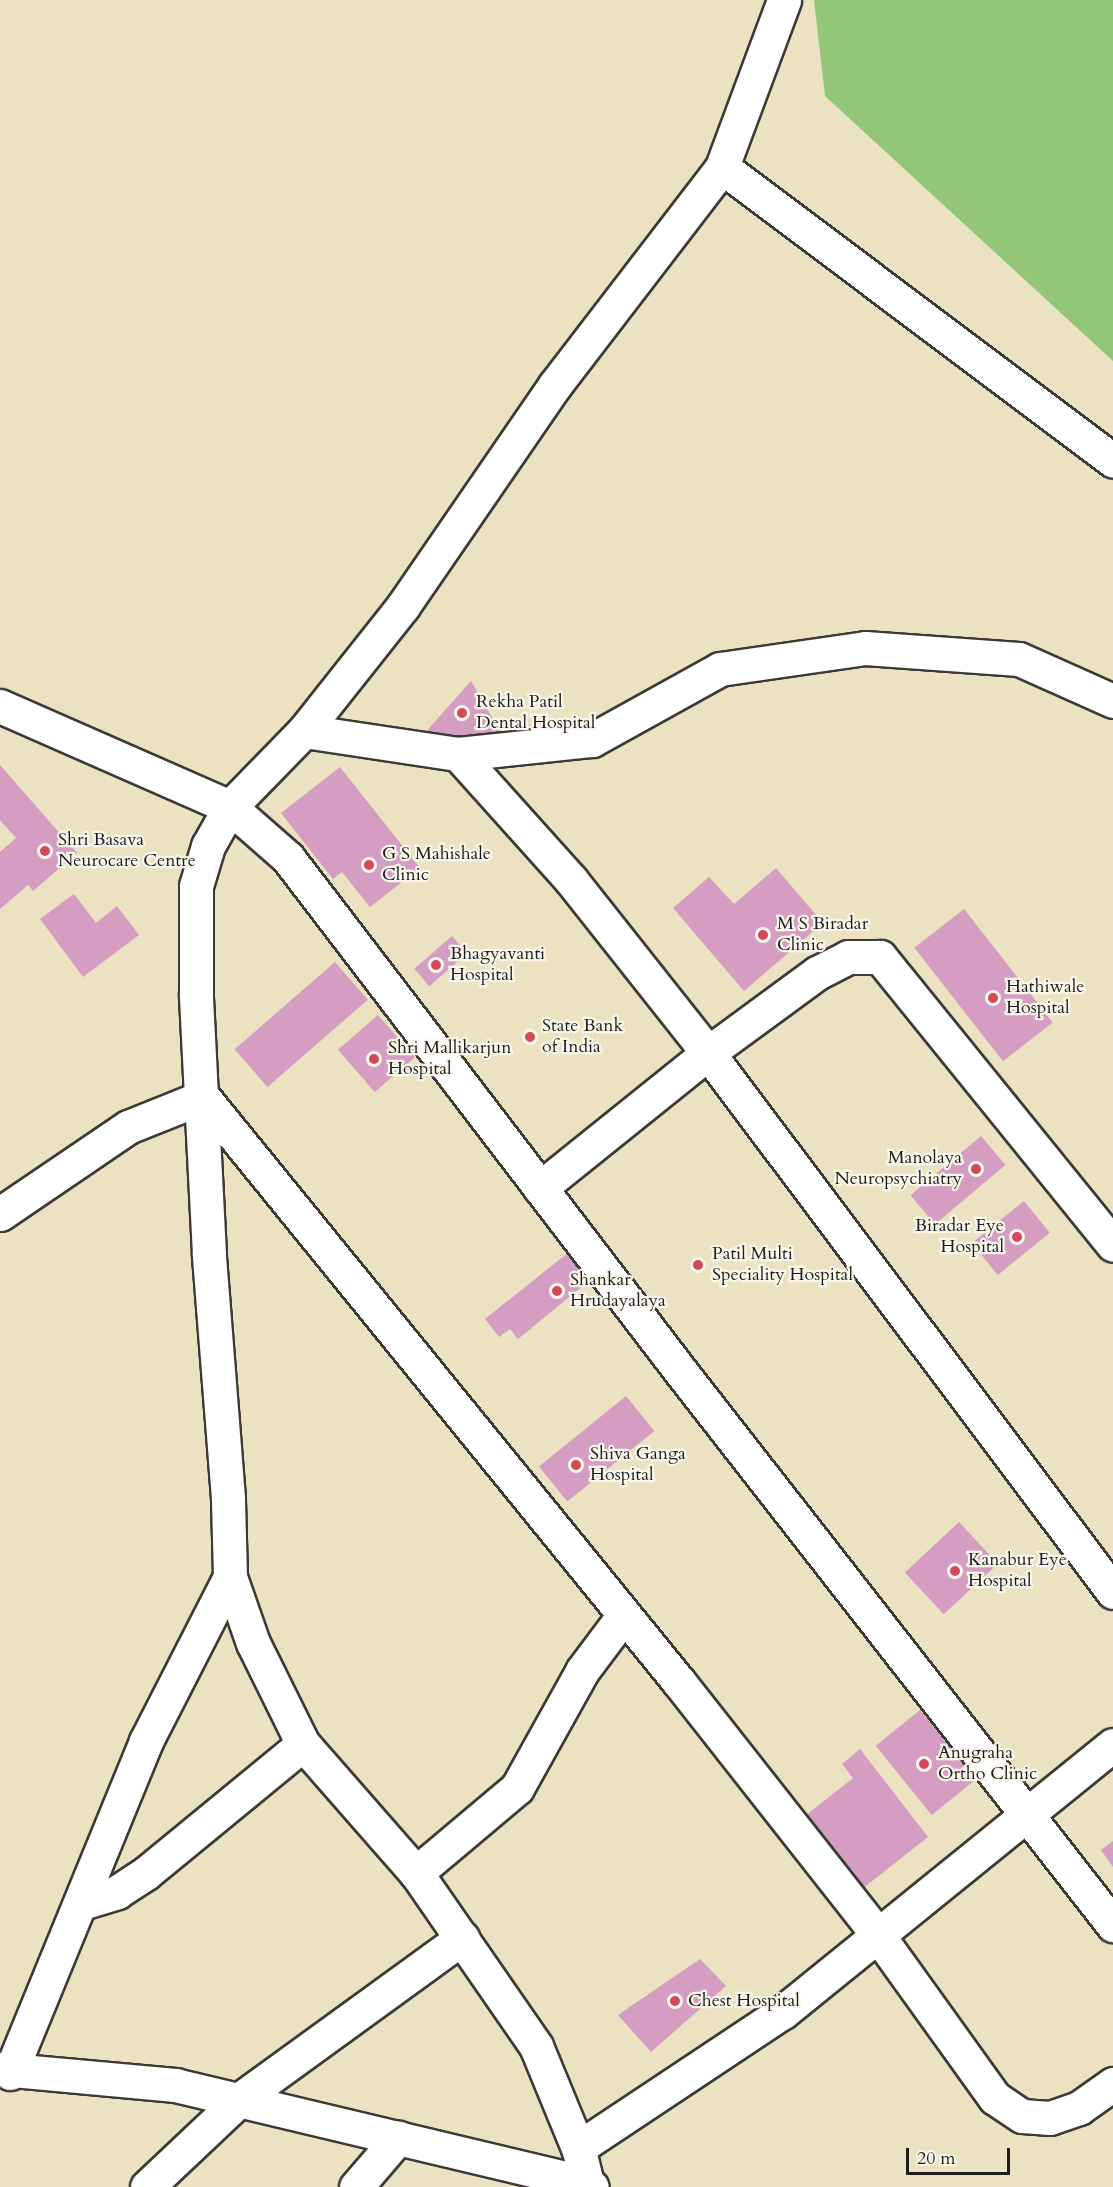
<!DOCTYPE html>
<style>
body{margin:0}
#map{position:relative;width:1113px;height:2187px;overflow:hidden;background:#eae2c0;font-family:Cardo,serif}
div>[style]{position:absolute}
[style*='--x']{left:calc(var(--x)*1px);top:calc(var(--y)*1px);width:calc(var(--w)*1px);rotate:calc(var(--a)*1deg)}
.green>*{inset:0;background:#93c677}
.building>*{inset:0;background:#d59dc2;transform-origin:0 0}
.roads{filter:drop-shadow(2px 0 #3b3a35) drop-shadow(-2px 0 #3b3a35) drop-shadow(0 2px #3b3a35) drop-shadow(0 -2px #3b3a35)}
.minor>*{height:33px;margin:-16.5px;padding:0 16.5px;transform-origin:16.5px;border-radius:16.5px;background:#fff}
.dots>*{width:16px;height:16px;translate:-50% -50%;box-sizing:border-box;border:3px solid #fbf7ec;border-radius:50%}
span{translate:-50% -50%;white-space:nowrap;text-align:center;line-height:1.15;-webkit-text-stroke:4.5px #fbf7ec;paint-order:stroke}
.poi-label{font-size:18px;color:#1c1c1c}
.left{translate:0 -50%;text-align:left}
.right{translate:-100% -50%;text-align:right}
.scale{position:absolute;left:906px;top:2148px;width:104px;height:27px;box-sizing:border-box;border:3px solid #1c1c1c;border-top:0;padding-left:8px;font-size:18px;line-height:21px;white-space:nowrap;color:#1c1c1c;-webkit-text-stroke:4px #fbf7ec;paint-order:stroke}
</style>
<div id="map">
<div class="green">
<div style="clip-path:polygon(814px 0,1113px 0,1113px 361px,825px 96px)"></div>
</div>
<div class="building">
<div style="clip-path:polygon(471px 681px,502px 735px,422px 736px)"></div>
<div style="clip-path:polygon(0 765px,77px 853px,33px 891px,28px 885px,0 909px,0 852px,16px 838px,0 820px)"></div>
<div style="clip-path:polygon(340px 767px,420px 868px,370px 907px,342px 872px,333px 879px,281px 813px)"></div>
<div style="clip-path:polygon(776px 868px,823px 923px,744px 991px,673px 908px,709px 877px,734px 904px)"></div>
<div style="clip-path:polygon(74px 894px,96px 923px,117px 906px,139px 935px,83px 977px,40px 919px)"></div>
<div style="left:964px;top:909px;width:144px;height:63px;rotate:52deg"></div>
<div style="left:452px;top:936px;width:23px;height:50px;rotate:49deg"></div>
<div style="left:335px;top:962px;width:50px;height:133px;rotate:49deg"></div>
<div style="left:378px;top:1015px;width:56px;height:53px;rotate:49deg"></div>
<div style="left:981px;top:1136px;width:38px;height:92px;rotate:50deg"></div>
<div style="left:1024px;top:1201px;width:41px;height:67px;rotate:51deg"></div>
<div style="clip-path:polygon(574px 1248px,596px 1275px,518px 1339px,510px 1329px,499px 1337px,485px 1319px)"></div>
<div style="left:626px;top:1396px;width:45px;height:112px;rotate:51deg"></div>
<div style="left:959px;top:1522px;width:57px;height:74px;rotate:47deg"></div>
<div style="left:920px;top:1710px;width:89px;height:57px;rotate:51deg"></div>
<div style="clip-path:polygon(860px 1749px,928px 1837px,862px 1889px,805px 1816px,853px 1778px,842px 1764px)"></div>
<div style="clip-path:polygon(1113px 1841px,1113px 1867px,1101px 1850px)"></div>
<div style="clip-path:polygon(700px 1959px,726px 1986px,651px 2052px,618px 2015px)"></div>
</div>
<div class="roads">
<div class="minor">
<div style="--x:722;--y:167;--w:489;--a:36.9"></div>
<div style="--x:0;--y:706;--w:251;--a:23.7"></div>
<div style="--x:230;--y:807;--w:77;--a:41.3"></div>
<div style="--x:288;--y:858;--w:642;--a:52.59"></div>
<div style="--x:678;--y:1368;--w:707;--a:52.01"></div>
<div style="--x:304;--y:731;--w:156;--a:8.5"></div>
<div style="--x:458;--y:754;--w:135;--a:-6"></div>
<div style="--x:592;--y:740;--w:146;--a:-29"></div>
<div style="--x:720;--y:669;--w:147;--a:-8.2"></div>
<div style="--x:865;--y:648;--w:154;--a:4.1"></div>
<div style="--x:1019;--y:659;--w:103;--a:24.1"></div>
<div style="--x:458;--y:754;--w:169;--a:48.1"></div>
<div style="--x:571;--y:880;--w:221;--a:51.6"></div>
<div style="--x:708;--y:1053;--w:674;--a:53.08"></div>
<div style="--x:540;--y:1188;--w:216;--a:-38.8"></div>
<div style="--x:708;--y:1053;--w:135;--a:-36.3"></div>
<div style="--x:817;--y:973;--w:35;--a:-27"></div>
<div style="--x:848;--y:957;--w:32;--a:0"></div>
<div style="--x:880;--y:957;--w:370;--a:51"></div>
<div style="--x:0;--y:1214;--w:155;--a:-34.2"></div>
<div style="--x:128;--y:1127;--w:81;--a:-21.8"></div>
<div style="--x:203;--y:1097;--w:754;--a:50.87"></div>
<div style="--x:679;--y:1682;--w:320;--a:51.8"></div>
<div style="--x:877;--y:1934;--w:202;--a:54.3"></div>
<div style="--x:995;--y:2098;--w:32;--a:34"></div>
<div style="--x:1022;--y:2116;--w:28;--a:4"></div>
<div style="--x:1050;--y:2118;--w:31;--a:-19"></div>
<div style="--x:1079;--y:2108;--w:42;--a:-35.2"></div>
<div style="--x:416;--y:1873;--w:132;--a:-40.1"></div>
<div style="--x:517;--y:1788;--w:134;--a:-60.9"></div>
<div style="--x:582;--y:1671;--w:70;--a:-53.1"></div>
<div style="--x:82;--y:1903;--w:37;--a:-17"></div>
<div style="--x:117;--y:1892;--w:35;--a:-33"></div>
<div style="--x:146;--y:1873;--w:203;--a:-39.4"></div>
<div style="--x:0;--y:2069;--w:176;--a:5.2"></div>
<div style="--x:175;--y:2085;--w:423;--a:13.4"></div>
<div style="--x:587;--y:2183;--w:6;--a:39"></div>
<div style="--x:10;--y:2073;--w:359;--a:-67.7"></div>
<div style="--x:146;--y:1741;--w:184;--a:-62.9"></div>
<div style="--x:578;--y:2148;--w:246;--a:-33.6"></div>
<div style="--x:783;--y:2012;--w:424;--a:-39"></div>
<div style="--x:587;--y:2183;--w:36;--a:-104"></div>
<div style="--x:578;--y:2148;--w:110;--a:-112.4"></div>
<div style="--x:536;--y:2046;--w:211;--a:-124.7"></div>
<div style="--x:416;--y:1873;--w:171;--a:-131.2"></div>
<div style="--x:303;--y:1744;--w:113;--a:-116.3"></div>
<div style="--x:253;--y:1643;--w:70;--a:-109.2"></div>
<div style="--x:230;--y:1577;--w:79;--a:-91.5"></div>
<div style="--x:228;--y:1498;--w:245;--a:-94.5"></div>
<div style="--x:209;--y:1254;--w:261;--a:-92.9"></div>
<div style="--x:196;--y:993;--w:107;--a:-90"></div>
<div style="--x:196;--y:886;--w:42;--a:-73.3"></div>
<div style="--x:208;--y:846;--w:45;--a:-60.6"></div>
<div style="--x:230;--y:807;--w:106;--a:-45.8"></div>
<div style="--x:304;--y:731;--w:159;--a:-51.6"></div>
<div style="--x:403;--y:606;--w:268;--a:-55.5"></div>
<div style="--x:555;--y:385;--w:275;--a:-52.5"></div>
<div style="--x:722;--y:167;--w:178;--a:-69.6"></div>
<div style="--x:147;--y:2187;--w:127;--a:-43.4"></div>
<div style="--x:239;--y:2100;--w:276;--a:-36"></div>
<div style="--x:356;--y:2187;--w:65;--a:-49.4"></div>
</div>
</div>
<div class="dots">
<div style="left:462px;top:713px;background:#d1495b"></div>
<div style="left:45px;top:851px;background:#d1495b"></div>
<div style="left:369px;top:865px;background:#d1495b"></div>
<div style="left:763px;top:935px;background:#d1495b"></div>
<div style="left:436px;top:965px;background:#d1495b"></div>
<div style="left:993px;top:998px;background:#d1495b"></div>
<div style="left:530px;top:1037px;background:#d1495b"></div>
<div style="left:374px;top:1059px;background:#d1495b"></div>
<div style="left:976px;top:1169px;background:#d1495b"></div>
<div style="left:1017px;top:1237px;background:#d1495b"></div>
<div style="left:698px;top:1265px;background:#d1495b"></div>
<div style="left:557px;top:1291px;background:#d1495b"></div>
<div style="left:576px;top:1465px;background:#d1495b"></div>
<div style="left:955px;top:1571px;background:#d1495b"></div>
<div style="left:924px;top:1764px;background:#d1495b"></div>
<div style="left:675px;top:2001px;background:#d1495b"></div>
</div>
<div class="poi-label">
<span class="left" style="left:476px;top:713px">Rekha Patil<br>Dental Hospital</span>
<span class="left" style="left:58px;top:851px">Shri Basava<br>Neurocare Centre</span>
<span class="left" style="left:382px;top:865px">G S Mahishale<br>Clinic</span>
<span class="left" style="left:777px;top:935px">M S Biradar<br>Clinic</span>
<span class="left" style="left:450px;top:965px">Bhagyavanti<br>Hospital</span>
<span class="left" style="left:1006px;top:998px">Hathiwale<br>Hospital</span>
<span class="left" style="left:542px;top:1037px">State Bank<br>of India</span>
<span class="left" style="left:388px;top:1059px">Shri Mallikarjun<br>Hospital</span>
<span class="right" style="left:962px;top:1169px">Manolaya<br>Neuropsychiatry</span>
<span class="right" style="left:1004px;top:1237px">Biradar Eye<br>Hospital</span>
<span class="left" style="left:712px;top:1265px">Patil Multi<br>Speciality Hospital</span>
<span class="left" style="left:570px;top:1291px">Shankar<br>Hrudayalaya</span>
<span class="left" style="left:590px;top:1465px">Shiva Ganga<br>Hospital</span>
<span class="left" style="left:968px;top:1571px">Kanabur Eye<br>Hospital</span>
<span class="left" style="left:938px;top:1764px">Anugraha<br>Ortho Clinic</span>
<span class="left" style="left:688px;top:2001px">Chest Hospital</span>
</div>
<div class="scale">20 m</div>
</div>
